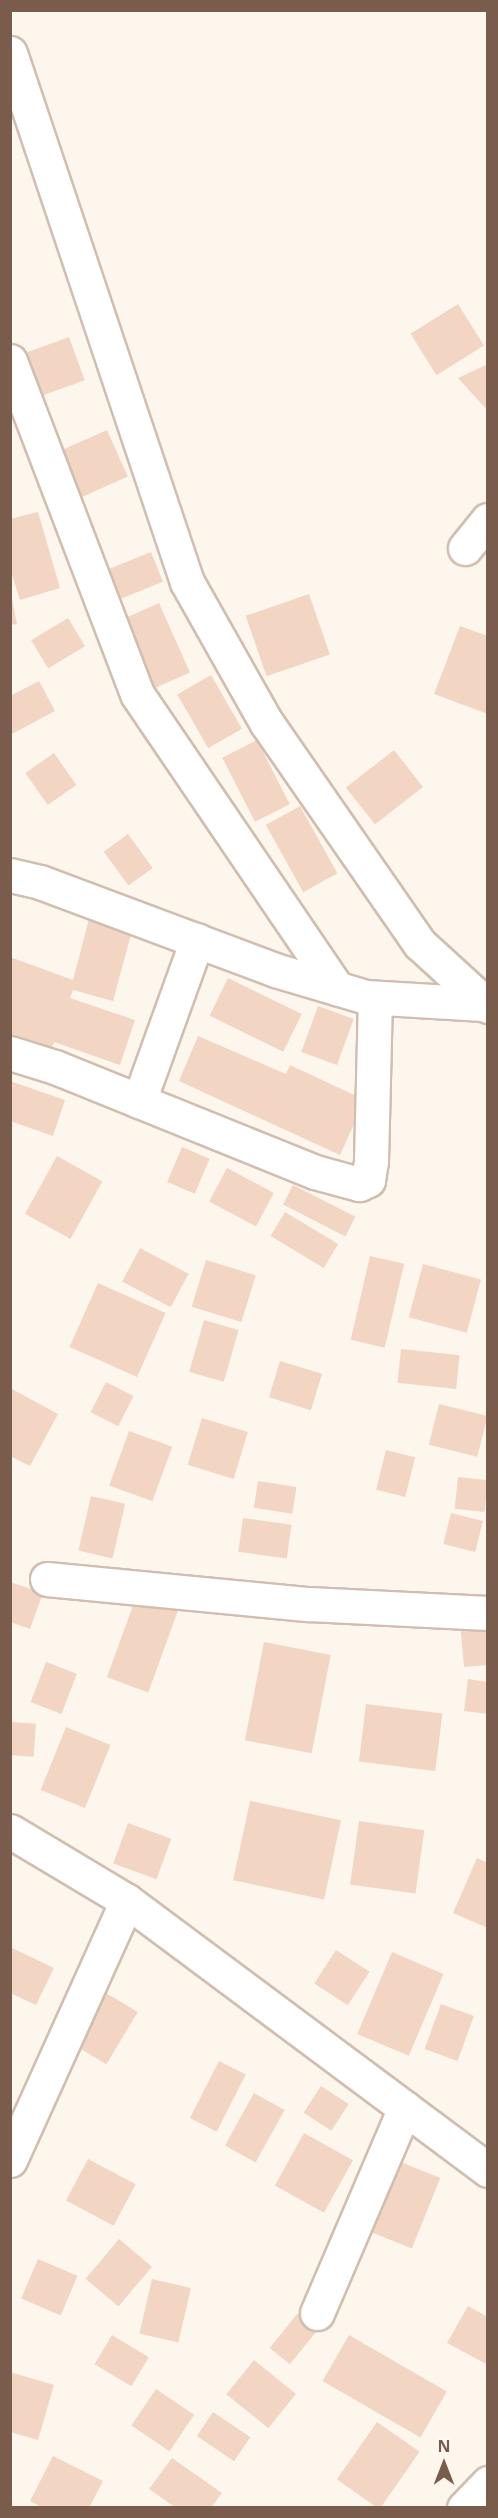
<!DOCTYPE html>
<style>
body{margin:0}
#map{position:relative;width:498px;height:2518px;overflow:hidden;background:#fdf6ec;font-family:"Open Sans",sans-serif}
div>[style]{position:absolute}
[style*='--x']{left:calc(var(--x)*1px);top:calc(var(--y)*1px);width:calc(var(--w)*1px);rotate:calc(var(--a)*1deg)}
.building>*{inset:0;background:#f3d5c3;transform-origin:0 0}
.roads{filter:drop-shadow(2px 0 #d1beb0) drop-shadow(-2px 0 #d1beb0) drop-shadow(0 2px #d1beb0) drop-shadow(0 -2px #d1beb0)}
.minor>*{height:33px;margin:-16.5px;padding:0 16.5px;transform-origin:16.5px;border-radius:16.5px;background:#fff}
.tertiary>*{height:33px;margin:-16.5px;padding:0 16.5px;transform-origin:16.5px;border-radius:16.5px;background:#fff}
span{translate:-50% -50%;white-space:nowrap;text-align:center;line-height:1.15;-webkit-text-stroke:4.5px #fffaf3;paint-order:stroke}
.frame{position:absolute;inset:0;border:12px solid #7a5c4d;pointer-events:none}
.north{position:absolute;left:414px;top:2434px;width:60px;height:60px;-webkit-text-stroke:4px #fffaf3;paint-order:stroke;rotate:0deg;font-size:16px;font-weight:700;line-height:24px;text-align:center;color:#7a5c4d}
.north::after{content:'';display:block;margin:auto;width:21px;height:27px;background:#7a5c4d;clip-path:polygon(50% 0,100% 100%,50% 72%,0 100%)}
</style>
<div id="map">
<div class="building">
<div style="left:458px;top:304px;width:49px;height:56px;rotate:58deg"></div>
<div style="left:69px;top:337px;width:46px;height:53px;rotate:70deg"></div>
<div style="clip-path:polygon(488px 364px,488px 411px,458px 378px)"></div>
<div style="left:107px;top:430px;width:51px;height:53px;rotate:66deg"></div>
<div style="clip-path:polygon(38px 512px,60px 588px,20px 600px,10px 568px,10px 519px)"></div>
<div style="left:151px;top:552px;width:32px;height:53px;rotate:68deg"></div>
<div style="clip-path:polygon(10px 589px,17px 624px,10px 625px)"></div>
<div style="left:309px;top:594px;width:64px;height:67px;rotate:71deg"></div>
<div style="left:159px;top:603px;width:76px;height:43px;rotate:66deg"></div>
<div style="left:68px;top:618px;width:33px;height:43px;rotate:59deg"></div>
<div style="clip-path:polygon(460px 626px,488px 636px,488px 714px,434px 694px)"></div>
<div style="left:211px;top:675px;width:62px;height:39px;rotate:60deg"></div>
<div style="clip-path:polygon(39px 681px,55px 711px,10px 735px,10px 696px)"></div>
<div style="left:257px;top:740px;width:72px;height:39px;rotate:63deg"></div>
<div style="left:394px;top:750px;width:47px;height:61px;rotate:52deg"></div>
<div style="left:54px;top:753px;width:39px;height:35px;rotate:55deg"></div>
<div style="left:300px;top:806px;width:77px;height:39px;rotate:61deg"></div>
<div style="left:128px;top:834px;width:42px;height:30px;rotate:54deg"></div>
<div style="clip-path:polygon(89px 919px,132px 931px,113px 1001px,73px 990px,70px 998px,135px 1020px,120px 1065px,54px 1042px,49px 1056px,10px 1041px,10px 957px,73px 980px)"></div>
<div style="left:228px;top:978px;width:82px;height:42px;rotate:26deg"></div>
<div style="left:318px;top:1006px;width:38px;height:49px;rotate:20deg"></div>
<div style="clip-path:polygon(198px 1036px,286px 1074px,290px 1065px,365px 1100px,340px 1155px,179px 1081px)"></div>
<div style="clip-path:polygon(10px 1081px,65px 1100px,53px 1136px,10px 1121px)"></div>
<div style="left:182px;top:1147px;width:30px;height:38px;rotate:23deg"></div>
<div style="left:57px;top:1156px;width:52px;height:66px;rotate:29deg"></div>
<div style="left:227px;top:1168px;width:53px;height:38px;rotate:28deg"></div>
<div style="left:293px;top:1185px;width:70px;height:22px;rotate:27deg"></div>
<div style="left:285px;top:1212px;width:62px;height:28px;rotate:31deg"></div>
<div style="left:140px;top:1248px;width:55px;height:38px;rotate:28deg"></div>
<div style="left:370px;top:1256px;width:35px;height:86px;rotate:13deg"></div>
<div style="left:206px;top:1260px;width:52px;height:49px;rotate:17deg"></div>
<div style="left:423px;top:1264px;width:60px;height:55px;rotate:15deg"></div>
<div style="left:98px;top:1283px;width:74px;height:70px;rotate:24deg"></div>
<div style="left:204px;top:1320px;width:36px;height:54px;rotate:16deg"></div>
<div style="left:401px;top:1349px;width:59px;height:34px;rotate:6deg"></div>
<div style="left:280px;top:1361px;width:44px;height:38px;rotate:17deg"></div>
<div style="left:106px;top:1382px;width:31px;height:34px;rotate:27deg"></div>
<div style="clip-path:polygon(12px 1389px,58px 1414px,30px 1466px,10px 1456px)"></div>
<div style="left:439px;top:1404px;width:50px;height:42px;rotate:14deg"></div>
<div style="left:202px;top:1418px;width:48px;height:49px;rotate:17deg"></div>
<div style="left:129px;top:1431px;width:46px;height:58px;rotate:20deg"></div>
<div style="left:386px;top:1450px;width:30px;height:41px;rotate:14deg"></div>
<div style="left:458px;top:1477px;width:30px;height:32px;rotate:6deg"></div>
<div style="left:258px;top:1481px;width:39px;height:27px;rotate:9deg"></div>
<div style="left:91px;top:1496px;width:35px;height:56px;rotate:13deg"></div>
<div style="left:451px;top:1513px;width:33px;height:32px;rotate:14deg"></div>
<div style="left:243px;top:1518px;width:49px;height:34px;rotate:8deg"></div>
<div style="clip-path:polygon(10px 1582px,43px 1593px,30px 1629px,10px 1622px)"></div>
<div style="left:139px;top:1589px;width:44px;height:94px;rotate:20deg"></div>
<div style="clip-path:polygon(488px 1621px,488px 1665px,464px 1667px,460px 1623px)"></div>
<div style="left:264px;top:1642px;width:68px;height:100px;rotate:11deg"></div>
<div style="left:46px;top:1662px;width:33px;height:43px;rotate:21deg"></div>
<div style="clip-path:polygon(468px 1679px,488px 1682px,488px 1714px,464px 1711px)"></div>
<div style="left:366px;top:1704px;width:77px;height:58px;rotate:7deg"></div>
<div style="left:10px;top:1722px;width:26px;height:33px;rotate:4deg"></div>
<div style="left:66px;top:1727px;width:48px;height:68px;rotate:22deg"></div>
<div style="left:250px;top:1801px;width:93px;height:81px;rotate:12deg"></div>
<div style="left:359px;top:1821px;width:66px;height:64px;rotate:8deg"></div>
<div style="left:128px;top:1823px;width:46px;height:43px;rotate:20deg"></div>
<div style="clip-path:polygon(477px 1858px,488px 1863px,488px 1928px,453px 1913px)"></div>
<div style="clip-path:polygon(10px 1947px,54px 1968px,36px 2005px,10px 1993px)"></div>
<div style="left:336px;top:1950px;width:40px;height:40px;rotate:33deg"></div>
<div style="left:392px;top:1952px;width:56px;height:89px;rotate:23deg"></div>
<div style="left:106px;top:1993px;width:37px;height:61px;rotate:31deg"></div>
<div style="left:441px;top:2004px;width:35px;height:48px;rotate:20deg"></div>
<div style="left:219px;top:2061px;width:30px;height:64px;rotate:27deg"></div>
<div style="left:321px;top:2086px;width:33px;height:32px;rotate:33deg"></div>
<div style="left:254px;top:2093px;width:35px;height:60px;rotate:29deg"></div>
<div style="left:304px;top:2133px;width:56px;height:60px;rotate:29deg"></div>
<div style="left:88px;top:2159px;width:54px;height:47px;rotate:28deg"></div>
<div style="left:393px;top:2159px;width:51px;height:76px;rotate:22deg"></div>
<div style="left:119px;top:2239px;width:43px;height:52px;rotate:40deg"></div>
<div style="left:38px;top:2259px;width:43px;height:43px;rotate:23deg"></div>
<div style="left:152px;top:2279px;width:40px;height:56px;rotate:13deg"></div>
<div style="clip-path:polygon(468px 2306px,488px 2317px,488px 2365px,447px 2343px)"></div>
<div style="left:298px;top:2313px;width:26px;height:45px;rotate:39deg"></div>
<div style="left:112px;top:2335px;width:43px;height:34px;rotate:31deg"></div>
<div style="left:349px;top:2335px;width:113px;height:53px;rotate:30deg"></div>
<div style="left:254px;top:2360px;width:54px;height:44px;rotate:39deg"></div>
<div style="clip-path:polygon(10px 2372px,54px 2385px,38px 2440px,10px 2432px)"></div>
<div style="left:156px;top:2389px;width:46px;height:44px;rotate:34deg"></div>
<div style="left:213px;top:2412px;width:45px;height:29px;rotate:34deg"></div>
<div style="left:377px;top:2422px;width:52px;height:70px;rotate:35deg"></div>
<div style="clip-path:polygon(53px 2456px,103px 2481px,89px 2508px,43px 2508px,30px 2501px)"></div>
<div style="clip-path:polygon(172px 2458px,222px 2493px,211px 2508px,176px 2508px,149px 2489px)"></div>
</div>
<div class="roads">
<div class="minor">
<div style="--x:10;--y:53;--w:558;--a:71.5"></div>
<div style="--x:187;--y:582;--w:161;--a:60.6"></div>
<div style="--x:266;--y:722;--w:270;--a:55.3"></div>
<div style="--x:420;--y:944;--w:92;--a:42.4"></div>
<div style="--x:10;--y:361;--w:356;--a:69.1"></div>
<div style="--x:137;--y:694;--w:356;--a:55.8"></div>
<div style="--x:465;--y:548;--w:36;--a:-51"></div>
<div style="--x:10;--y:875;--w:31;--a:13"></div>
<div style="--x:40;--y:882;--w:251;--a:20.5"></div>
<div style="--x:275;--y:970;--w:95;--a:16.5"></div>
<div style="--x:366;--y:997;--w:117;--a:3.4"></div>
<div style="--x:10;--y:1053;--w:47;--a:17.3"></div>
<div style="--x:55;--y:1067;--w:280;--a:22"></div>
<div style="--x:315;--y:1172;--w:46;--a:15.3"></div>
<div style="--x:359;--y:1184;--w:10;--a:-24"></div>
<div style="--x:368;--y:1180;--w:19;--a:-81"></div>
<div style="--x:371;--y:1161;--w:162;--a:-88.6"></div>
<div style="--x:139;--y:1101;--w:171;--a:-70.2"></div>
<div style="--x:47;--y:1579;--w:263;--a:5.5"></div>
<div style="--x:309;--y:1604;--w:179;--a:2.9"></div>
<div style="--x:10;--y:2160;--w:284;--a:-65.7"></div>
<div style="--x:317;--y:2313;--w:223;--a:-66.8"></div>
</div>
<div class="tertiary">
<div style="--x:10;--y:1831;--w:136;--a:30.9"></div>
<div style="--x:127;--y:1901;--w:450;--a:36.7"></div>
<div style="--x:464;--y:2508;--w:35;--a:-46"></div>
</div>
</div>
<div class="frame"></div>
<div class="north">N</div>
</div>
